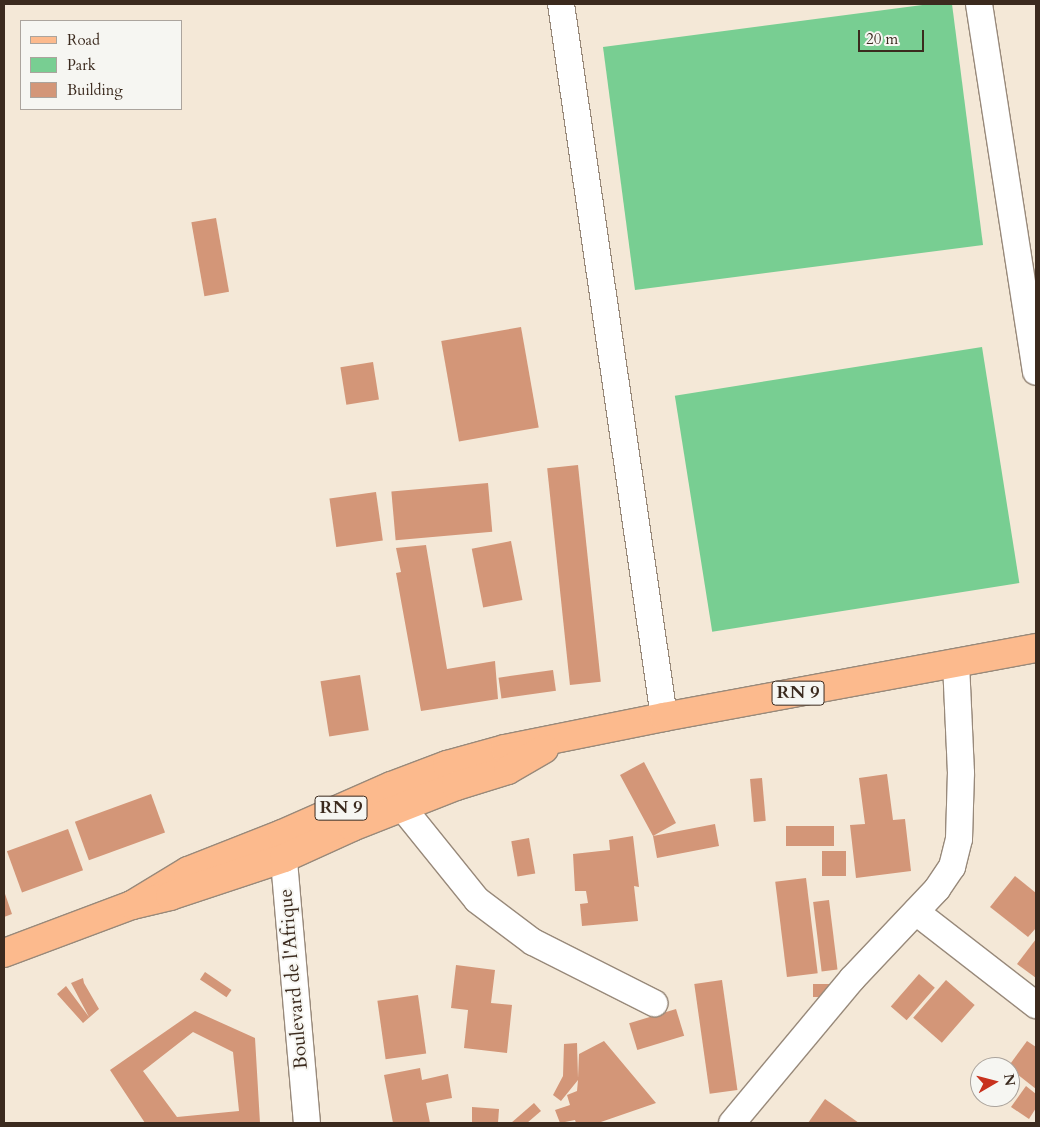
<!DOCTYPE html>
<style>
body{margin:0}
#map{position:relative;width:1040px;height:1127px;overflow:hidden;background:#f4e8d7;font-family:Cardo,serif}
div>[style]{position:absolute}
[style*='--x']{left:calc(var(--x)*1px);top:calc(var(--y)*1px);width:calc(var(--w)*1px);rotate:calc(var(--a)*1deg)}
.green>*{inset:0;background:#78ce92;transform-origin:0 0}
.building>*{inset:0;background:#d39678;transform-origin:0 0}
.roads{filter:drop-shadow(1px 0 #98897a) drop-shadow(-1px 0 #98897a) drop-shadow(0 1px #98897a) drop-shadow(0 -1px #98897a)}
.minor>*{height:26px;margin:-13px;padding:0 13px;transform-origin:13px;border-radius:13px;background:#fff}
.major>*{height:28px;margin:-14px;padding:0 14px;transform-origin:14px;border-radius:14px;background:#fcba8d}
span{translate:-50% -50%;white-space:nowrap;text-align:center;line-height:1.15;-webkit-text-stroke:4px #f6f6f2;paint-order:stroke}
.shield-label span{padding:1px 4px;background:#f6f6f2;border:1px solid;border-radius:4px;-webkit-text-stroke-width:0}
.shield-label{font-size:18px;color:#3b2a1e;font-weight:700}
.street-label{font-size:19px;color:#3b2a1e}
.frame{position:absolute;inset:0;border:5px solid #3b2a1e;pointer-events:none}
.legend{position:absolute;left:20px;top:20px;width:162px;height:90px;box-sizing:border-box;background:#f6f6f2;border:1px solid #aba49d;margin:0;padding:6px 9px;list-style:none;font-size:15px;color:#3b2a1e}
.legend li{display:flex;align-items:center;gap:10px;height:25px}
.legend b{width:25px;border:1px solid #aba49d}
.north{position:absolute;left:970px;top:1057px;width:50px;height:50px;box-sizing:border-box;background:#f6f6f2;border:1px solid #aba49d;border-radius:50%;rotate:82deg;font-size:14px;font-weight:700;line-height:20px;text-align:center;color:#3b2a1e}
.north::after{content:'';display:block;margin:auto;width:18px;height:22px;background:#c8321e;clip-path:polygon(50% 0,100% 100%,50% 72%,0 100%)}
.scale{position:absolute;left:858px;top:30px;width:66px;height:22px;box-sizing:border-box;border:2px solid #3b2a1e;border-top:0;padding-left:6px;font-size:15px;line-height:18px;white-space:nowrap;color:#3b2a1e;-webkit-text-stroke:4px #f6f6f2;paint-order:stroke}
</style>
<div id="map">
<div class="green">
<div style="clip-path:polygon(930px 4px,952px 4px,983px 245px,635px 290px,603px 47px)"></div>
<div style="left:982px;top:347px;width:239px;height:311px;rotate:81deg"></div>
</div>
<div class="building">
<div style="left:216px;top:218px;width:75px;height:25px;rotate:80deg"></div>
<div style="left:521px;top:327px;width:102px;height:81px;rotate:80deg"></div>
<div style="left:373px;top:362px;width:38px;height:33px;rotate:81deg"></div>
<div style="left:578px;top:465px;width:218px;height:31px;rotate:84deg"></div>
<div style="left:488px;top:483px;width:49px;height:97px;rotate:85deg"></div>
<div style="left:376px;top:492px;width:49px;height:47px;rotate:82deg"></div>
<div style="left:511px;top:541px;width:60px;height:40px;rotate:79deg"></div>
<div style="clip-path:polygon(426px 545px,447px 669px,495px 661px,498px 699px,421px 711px,396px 573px,401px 572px,396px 548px)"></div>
<div style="left:553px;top:670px;width:21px;height:55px;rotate:82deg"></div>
<div style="left:360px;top:675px;width:56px;height:40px;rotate:81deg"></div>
<div style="clip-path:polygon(644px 762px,676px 823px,653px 836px,715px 824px,719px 846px,657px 858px,653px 836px,620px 775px)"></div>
<div style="clip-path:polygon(887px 774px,893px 820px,905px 819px,911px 871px,856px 878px,850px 825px,865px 824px,859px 778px)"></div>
<div style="left:762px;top:778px;width:43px;height:12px;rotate:85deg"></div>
<div style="left:151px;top:794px;width:41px;height:81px;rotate:70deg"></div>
<div style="left:786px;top:826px;width:48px;height:20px"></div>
<div style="left:68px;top:829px;width:44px;height:65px;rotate:70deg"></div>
<div style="clip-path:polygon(633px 836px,639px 887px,634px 886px,638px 921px,582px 926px,580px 904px,588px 903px,586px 891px,575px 891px,573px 854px,610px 850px,609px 840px)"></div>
<div style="left:529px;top:838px;width:36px;height:18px;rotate:80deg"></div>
<div style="left:846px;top:851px;width:25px;height:24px;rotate:90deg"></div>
<div style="clip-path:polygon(1015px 876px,1036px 893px,1036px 928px,1028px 937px,990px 907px)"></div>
<div style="left:806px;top:878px;width:96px;height:31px;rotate:83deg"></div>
<div style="clip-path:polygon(4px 891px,12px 914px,4px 917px)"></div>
<div style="left:829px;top:900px;width:70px;height:16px;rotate:83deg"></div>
<div style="clip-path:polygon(1036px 939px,1036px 978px,1017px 964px)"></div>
<div style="clip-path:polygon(456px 965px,495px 970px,491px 1003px,512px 1005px,507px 1053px,464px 1048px,468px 1010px,451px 1008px)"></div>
<div style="left:205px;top:972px;width:32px;height:9px;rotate:34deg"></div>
<div style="left:919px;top:974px;width:21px;height:43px;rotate:41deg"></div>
<div style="clip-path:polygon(83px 978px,84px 983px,99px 1009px,83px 1023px,57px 994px,66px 986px,89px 1017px,71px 983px)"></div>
<div style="left:722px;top:980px;width:111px;height:28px;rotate:82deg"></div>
<div style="left:946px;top:980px;width:38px;height:50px;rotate:41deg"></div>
<div style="left:832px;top:984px;width:13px;height:19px;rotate:90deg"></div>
<div style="left:418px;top:995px;width:59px;height:41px;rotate:82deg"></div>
<div style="left:676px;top:1009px;width:28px;height:49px;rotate:73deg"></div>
<div style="clip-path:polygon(evenodd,195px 1011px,255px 1038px,260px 1123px,145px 1123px,110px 1070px,195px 1011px,193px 1032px,233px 1052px,239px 1111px,177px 1117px,143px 1071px,193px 1032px)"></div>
<div style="clip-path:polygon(604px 1041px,656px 1103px,598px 1123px,576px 1123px,575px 1120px,560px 1123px,555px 1110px,570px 1105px,567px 1095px,577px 1091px,578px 1080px,561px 1101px,553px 1095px,563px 1076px,564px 1044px,577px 1043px,578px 1078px,579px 1054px)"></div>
<div style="clip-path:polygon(1027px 1041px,1036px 1047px,1036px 1089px,1008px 1067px)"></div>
<div style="clip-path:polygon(420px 1068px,422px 1080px,448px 1074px,452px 1098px,426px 1103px,430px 1123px,393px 1123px,384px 1075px)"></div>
<div style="clip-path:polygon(1026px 1086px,1036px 1094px,1036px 1108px,1029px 1119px,1011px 1107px)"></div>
<div style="clip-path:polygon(825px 1099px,859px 1123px,808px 1123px)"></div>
<div style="clip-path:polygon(534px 1103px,541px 1111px,527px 1123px,511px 1123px)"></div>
<div style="clip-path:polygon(472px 1107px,499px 1109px,498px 1123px,472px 1123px)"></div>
</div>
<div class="roads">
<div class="minor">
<div style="--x:561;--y:4;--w:720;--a:81.78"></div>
<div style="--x:979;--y:4;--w:372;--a:81.2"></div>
<div style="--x:392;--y:788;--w:21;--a:62"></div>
<div style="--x:402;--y:807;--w:119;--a:51.1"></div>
<div style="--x:477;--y:900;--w:70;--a:36.9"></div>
<div style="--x:533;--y:942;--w:136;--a:26.8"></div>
<div style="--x:282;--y:838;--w:286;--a:85"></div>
<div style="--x:916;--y:912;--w:152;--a:37.8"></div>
<div style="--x:732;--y:1123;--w:187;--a:-50.2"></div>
<div style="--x:852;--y:979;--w:124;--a:-46.6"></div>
<div style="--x:937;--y:889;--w:27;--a:-56"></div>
<div style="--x:952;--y:867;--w:29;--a:-76"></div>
<div style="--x:959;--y:839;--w:66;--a:-88.3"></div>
<div style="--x:961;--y:773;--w:110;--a:-92.6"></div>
</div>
<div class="major">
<div style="--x:132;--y:905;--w:66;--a:-31.3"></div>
<div style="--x:188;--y:871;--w:101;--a:-21.5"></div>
<div style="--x:282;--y:834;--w:119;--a:-23.8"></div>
<div style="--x:391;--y:786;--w:60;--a:-20.6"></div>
<div style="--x:447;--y:765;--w:60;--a:-15.4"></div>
<div style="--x:505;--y:749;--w:162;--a:-11.4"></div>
<div style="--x:664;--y:717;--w:378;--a:-10.5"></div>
<div style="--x:4;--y:953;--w:137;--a:-20.6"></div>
<div style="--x:132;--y:905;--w:39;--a:-13"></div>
<div style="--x:170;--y:896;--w:120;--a:-18.4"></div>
<div style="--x:284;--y:858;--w:75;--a:-24.5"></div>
<div style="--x:352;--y:827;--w:112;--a:-21.5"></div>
<div style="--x:456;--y:786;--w:54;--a:-17.1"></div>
<div style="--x:508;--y:770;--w:42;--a:-30.3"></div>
</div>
</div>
<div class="shield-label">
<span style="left:798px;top:693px">RN 9</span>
<span style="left:341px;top:808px">RN 9</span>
</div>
<div class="street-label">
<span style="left:294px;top:979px;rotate:-95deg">Boulevard de l'Afrique</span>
</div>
<div class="frame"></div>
<ul class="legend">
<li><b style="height:6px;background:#fcba8d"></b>Road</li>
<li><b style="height:14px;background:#78ce92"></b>Park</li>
<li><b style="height:14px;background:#d39678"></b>Building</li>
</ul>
<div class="north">N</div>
<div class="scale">20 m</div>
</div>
